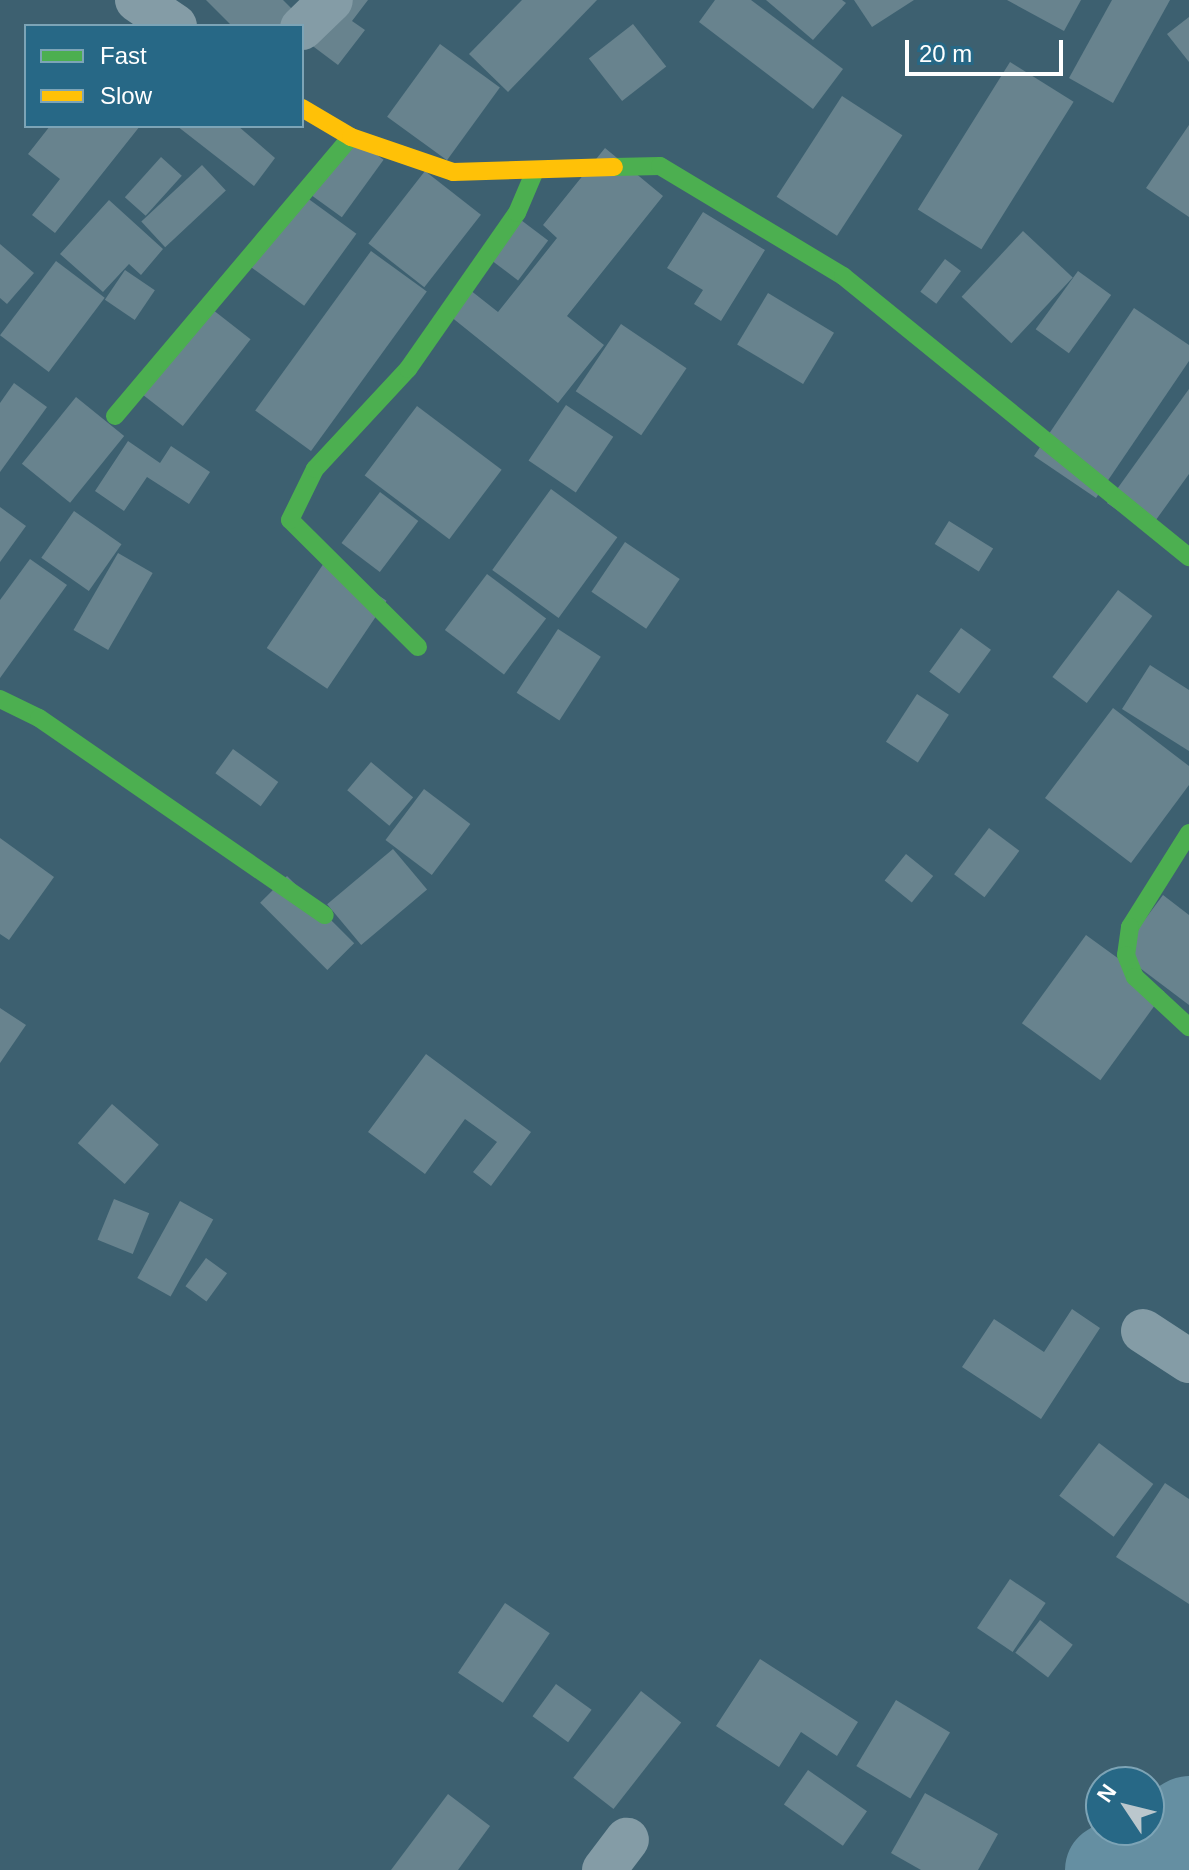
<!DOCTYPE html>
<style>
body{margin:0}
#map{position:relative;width:1189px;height:1870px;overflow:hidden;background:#3d6070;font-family:Helvetica,sans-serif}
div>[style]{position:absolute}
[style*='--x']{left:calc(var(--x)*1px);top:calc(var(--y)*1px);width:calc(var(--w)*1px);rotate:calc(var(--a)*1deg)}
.river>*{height:94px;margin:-47px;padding:0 47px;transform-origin:47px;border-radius:47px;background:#658fa2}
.building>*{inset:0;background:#68838e;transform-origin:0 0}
.street>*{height:44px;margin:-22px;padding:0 22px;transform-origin:22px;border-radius:22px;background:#849ca6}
.fast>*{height:18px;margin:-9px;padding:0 9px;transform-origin:9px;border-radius:9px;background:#4caf50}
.slow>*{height:18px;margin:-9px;padding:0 9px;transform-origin:9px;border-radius:9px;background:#ffc107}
span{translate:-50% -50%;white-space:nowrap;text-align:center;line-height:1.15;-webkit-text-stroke:8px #276886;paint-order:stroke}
.legend{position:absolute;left:24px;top:24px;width:280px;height:104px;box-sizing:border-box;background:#276886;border:2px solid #7da4b6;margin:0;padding:10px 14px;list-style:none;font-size:24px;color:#fff}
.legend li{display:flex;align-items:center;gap:16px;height:40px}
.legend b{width:40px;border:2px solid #7da4b6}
.north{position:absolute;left:1085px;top:1766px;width:80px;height:80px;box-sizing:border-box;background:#276886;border:2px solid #7da4b6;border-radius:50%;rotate:305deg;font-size:22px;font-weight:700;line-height:32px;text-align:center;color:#fff}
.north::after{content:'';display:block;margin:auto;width:28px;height:36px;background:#bbc7cd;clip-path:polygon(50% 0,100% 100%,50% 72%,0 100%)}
.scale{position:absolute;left:905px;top:40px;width:158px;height:36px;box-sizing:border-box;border:4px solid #fff;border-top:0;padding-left:10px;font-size:24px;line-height:28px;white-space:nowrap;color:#fff;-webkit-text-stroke:6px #276886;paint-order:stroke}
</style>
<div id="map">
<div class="river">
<div style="--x:1112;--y:1870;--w:90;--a:-31.4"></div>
</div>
<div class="building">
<div style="clip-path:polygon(206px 0,283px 0,298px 15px,286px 26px,232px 26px)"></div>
<div style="clip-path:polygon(327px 0,368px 0,352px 21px,365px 30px,338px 65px,302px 38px)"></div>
<div style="clip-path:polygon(522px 0,597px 0,508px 92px,469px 54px)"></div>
<div style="clip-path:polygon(715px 0,751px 0,843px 69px,813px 109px,699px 22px)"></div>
<div style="clip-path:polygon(766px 0,842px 0,846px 3px,813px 40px)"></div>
<div style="clip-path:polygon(854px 0,914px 0,872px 27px)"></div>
<div style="clip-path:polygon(1007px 0,1081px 0,1064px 31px)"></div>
<div style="clip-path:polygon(1112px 0,1170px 0,1113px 103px,1069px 78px)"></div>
<div style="clip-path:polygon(1189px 17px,1189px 62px,1167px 34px)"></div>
<div style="left:633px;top:24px;width:54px;height:56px;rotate:52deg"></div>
<div style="left:440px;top:44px;width:74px;height:90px;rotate:36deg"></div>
<div style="left:1010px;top:62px;width:75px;height:174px;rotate:32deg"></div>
<div style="left:842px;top:96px;width:72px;height:120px;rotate:33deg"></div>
<div style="clip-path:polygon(1189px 125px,1189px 217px,1146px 188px)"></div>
<div style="clip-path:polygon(50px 126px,140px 126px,55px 233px,32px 215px,60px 179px,28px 154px)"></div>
<div style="clip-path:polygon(177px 126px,238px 126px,275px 158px,254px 186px)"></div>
<div style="left:348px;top:134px;width:44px;height:71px;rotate:36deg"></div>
<div style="clip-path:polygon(605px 148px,663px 196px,567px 316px,604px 345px,558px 403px,445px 312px,465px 286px,498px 312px,557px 238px,543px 225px)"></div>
<div style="left:161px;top:157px;width:28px;height:54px;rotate:42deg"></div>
<div style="left:202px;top:165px;width:35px;height:83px;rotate:47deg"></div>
<div style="left:425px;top:171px;width:71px;height:92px;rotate:38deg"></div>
<div style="left:299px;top:192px;width:71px;height:89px;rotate:36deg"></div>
<div style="clip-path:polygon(109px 200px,163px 249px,141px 275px,129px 264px,103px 292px,60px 254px)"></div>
<div style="clip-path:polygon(703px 212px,765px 250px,721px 321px,694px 304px,703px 290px,667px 268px)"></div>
<div style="left:513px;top:214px;width:44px;height:50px;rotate:37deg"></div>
<div style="left:1023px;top:231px;width:68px;height:90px;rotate:43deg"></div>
<div style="clip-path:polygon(0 244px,34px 273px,7px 304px,0 298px)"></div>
<div style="left:371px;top:251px;width:69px;height:197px;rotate:36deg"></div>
<div style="left:945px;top:259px;width:20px;height:41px;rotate:37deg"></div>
<div style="left:56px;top:261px;width:61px;height:93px;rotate:37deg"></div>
<div style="left:125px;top:270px;width:36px;height:36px;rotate:34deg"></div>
<div style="left:1078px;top:271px;width:41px;height:72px;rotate:36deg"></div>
<div style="left:768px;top:293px;width:77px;height:60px;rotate:31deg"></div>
<div style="left:208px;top:306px;width:54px;height:110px;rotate:38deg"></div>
<div style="clip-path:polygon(1134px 308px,1189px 345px,1189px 361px,1096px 498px,1034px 456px)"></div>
<div style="left:621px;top:324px;width:79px;height:81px;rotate:34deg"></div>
<div style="clip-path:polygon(14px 383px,47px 407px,0 472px,0 403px)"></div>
<div style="clip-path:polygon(1189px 389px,1189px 474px,1148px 531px,1107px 503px)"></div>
<div style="left:76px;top:397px;width:62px;height:86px;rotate:39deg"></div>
<div style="left:566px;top:405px;width:57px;height:67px;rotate:34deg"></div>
<div style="left:417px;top:406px;width:106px;height:87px;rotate:37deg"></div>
<div style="clip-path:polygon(128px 441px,160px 463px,171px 446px,210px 472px,189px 504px,147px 477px,124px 511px,95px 491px)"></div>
<div style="left:551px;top:489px;width:82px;height:100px;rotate:36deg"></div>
<div style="left:380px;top:492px;width:48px;height:64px;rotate:37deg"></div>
<div style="clip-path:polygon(0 507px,26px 526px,0 562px)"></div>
<div style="left:74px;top:511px;width:58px;height:57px;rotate:35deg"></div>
<div style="left:949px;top:521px;width:52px;height:27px;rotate:32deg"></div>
<div style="left:625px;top:542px;width:66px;height:60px;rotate:34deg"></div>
<div style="left:118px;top:553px;width:40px;height:89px;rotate:30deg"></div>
<div style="clip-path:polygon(30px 559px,67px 585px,0 678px,0 600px)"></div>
<div style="left:326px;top:560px;width:73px;height:106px;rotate:34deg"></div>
<div style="left:487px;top:574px;width:74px;height:70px;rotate:37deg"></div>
<div style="left:1118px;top:590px;width:43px;height:109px;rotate:37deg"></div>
<div style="left:961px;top:628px;width:37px;height:54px;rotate:36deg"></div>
<div style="left:558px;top:629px;width:51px;height:76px;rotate:33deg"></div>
<div style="clip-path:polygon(1150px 665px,1189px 690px,1189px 751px,1122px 709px)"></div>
<div style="left:917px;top:694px;width:38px;height:57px;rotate:33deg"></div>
<div style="clip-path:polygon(1113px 708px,1189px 766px,1189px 785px,1131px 863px,1045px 798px)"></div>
<div style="left:233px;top:749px;width:56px;height:30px;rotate:36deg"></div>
<div style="left:371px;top:762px;width:55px;height:37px;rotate:40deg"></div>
<div style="left:424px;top:789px;width:58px;height:64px;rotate:37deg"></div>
<div style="left:989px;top:828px;width:38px;height:58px;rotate:37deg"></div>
<div style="clip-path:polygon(0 838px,54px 877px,9px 940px,0 934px)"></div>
<div style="left:393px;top:849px;width:53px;height:86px;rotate:50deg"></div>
<div style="left:906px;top:854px;width:35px;height:34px;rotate:39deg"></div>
<div style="left:287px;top:876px;width:95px;height:38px;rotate:45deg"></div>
<div style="clip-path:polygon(1163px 895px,1189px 915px,1189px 1005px,1120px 953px)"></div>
<div style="left:1086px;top:935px;width:97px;height:109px;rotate:36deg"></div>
<div style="clip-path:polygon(0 1008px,26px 1025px,0 1063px)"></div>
<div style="clip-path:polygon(426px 1054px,531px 1132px,491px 1186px,473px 1172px,497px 1142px,465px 1119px,425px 1174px,368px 1132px)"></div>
<div style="left:112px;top:1104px;width:62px;height:52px;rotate:41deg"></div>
<div style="left:114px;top:1199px;width:38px;height:44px;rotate:22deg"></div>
<div style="left:180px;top:1201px;width:38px;height:88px;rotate:29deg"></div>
<div style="left:206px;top:1258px;width:26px;height:35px;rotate:36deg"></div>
<div style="clip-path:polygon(1072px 1309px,1100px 1328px,1041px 1419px,962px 1367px,994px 1319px,1044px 1352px)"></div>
<div style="left:1099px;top:1443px;width:68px;height:66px;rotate:37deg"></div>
<div style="clip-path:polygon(1165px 1483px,1189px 1499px,1189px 1604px,1116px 1557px)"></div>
<div style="left:1010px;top:1579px;width:43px;height:59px;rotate:34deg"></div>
<div style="left:505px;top:1603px;width:54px;height:84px;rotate:34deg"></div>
<div style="left:1040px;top:1620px;width:41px;height:41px;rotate:37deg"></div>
<div style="clip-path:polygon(760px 1659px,858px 1722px,837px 1756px,801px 1732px,779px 1767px,716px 1726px)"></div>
<div style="left:556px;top:1684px;width:44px;height:40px;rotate:36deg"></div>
<div style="left:641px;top:1691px;width:51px;height:110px;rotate:38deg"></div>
<div style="left:896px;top:1700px;width:63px;height:77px;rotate:31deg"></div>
<div style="left:808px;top:1770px;width:72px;height:42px;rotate:35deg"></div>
<div style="clip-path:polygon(925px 1793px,998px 1834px,978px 1870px,921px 1870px,891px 1853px)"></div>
<div style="clip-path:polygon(448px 1794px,490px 1826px,458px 1870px,391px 1870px)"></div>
</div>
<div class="street">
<div style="--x:137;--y:0;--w:46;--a:34.4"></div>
<div style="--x:302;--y:28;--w:40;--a:-44"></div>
<div style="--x:1143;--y:1331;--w:55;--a:33.1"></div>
<div style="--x:604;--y:1870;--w:38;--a:-53"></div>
</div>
<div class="fast">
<div style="--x:614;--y:167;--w:46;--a:-1.2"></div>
<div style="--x:660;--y:166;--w:214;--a:31"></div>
<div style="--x:843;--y:276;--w:446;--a:39.1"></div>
<div style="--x:115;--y:416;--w:365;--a:-49.8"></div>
<div style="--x:418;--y:647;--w:180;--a:-135.2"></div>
<div style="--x:290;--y:520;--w:57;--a:-63.9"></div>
<div style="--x:315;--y:469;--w:137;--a:-47.1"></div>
<div style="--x:408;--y:369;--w:190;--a:-55.1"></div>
<div style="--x:517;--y:213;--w:43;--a:-67"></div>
<div style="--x:0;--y:699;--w:43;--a:26"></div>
<div style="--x:39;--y:718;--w:347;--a:34.6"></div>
<div style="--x:1189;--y:833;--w:111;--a:122.1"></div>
<div style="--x:1130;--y:927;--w:28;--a:98"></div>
<div style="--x:1126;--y:955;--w:24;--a:68"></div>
<div style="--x:1135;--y:977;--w:74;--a:42.8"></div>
</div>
<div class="slow">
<div style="--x:302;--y:108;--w:57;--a:30.6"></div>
<div style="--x:351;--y:137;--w:108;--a:18.9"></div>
<div style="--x:453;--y:172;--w:161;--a:-1.8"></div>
</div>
<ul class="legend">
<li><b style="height:10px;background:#4caf50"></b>Fast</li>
<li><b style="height:10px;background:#ffc107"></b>Slow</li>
</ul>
<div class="north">N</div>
<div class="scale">20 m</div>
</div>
